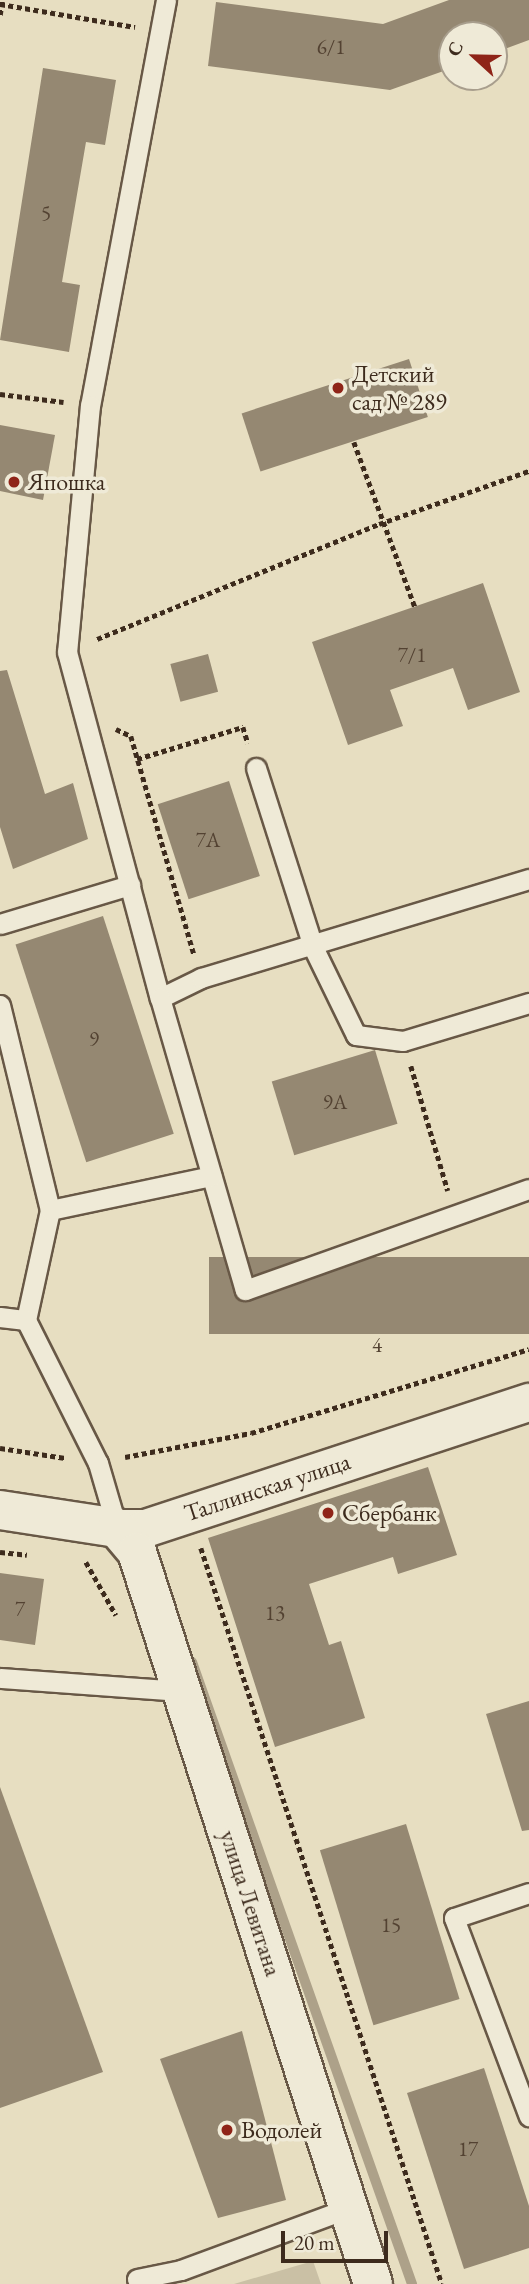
<!DOCTYPE html>
<meta charset="utf-8">
<style>
body{margin:0}
#map{position:relative;width:529px;height:2284px;overflow:hidden;background:#e7dec1;font-family:"EB Garamond",serif}
div>[style]{position:absolute}
[style*='--x']{left:calc(var(--x)*1px);top:calc(var(--y)*1px);width:calc(var(--w)*1px);rotate:calc(var(--a)*1deg)}
.green>*{inset:0;background:#cac0a5}
.stream>*{height:10px;margin:-5px;padding:0 5px;transform-origin:5px;border-radius:5px;background:#ada189}
.building>*{inset:0;background:#958872;transform-origin:0 0}
.path>*{height:4.5px;margin-top:-2.25px;transform-origin:0;background:repeating-linear-gradient(90deg,#3d2b1d 0 5px,transparent 0 8.5px)}
.roads{filter:drop-shadow(2px 0 #685846) drop-shadow(-2px 0 #685846) drop-shadow(0 2px #685846) drop-shadow(0 -2px #685846)}
.service>*{height:19px;margin:-9.5px;padding:0 9.5px;transform-origin:9.5px;border-radius:9.5px;background:#efead7}
.minor>*{height:37px;margin:-18.5px;padding:0 18.5px;transform-origin:18.5px;border-radius:18.5px;background:#efead7}
.tertiary>*{height:38px;margin:-19px;padding:0 19px;transform-origin:19px;border-radius:19px;background:#efead7}
.dots>*{width:19px;height:19px;translate:-50% -50%;box-sizing:border-box;border:4px solid #efead7;border-radius:50%}
span{translate:-50% -50%;white-space:nowrap;text-align:center;line-height:1.15;-webkit-text-stroke:7px #efead7;paint-order:stroke}
.number-label{font-size:21px;color:#534232}
.number-label span{-webkit-text-stroke-width:0}
.poi-label{font-size:24px;color:#3d2b1d}
.left{translate:0 -50%;text-align:left}
.street-label{font-size:24px;color:#3d2b1d}
.north{position:absolute;left:438px;top:21px;width:70px;height:70px;box-sizing:border-box;background:#efead7;border:2px solid #a89e8d;border-radius:50%;rotate:292deg;font-size:19px;font-weight:700;line-height:28px;text-align:center;color:#3d2b1d}
.north::after{content:'';display:block;margin:auto;width:24px;height:32px;background:#8f2418;clip-path:polygon(50% 0,100% 100%,50% 72%,0 100%)}
.scale{position:absolute;left:281px;top:2231px;width:107px;height:32px;box-sizing:border-box;border:4px solid #3d2b1d;border-top:0;padding-left:9px;font-size:21px;line-height:24px;white-space:nowrap;color:#3d2b1d;-webkit-text-stroke:5px #efead7;paint-order:stroke}
</style>
<div id="map">
<div class="green">
<div style="clip-path:polygon(313px 2261px,321px 2284px,234px 2284px)"></div>
</div>
<div class="stream">
<div style="--x:192;--y:1662;--w:660;--a:70.52"></div>
</div>
<div class="building">
<div style="clip-path:polygon(449px 0,529px 0,529px 40px,494px 53px,494px 35px,452px 35px,452px 68px,390px 90px,208px 66px,216px 2px,383px 24px)"></div>
<div style="clip-path:polygon(43px 68px,116px 80px,105px 145px,86px 142px,62px 282px,80px 285px,69px 352px,0 340px)"></div>
<div style="left:409px;top:359px;width:61px;height:176px;rotate:72deg"></div>
<div style="clip-path:polygon(0 425px,55px 435px,43px 500px,0 491px)"></div>
<div style="clip-path:polygon(483px 583px,520px 692px,468px 710px,453px 668px,390px 690px,403px 726px,348px 745px,312px 642px)"></div>
<div style="left:208px;top:654px;width:39px;height:39px;rotate:75deg"></div>
<div style="clip-path:polygon(7px 670px,45px 794px,73px 783px,88px 839px,13px 869px,0 827px,0 671px)"></div>
<div style="left:229px;top:781px;width:100px;height:75px;rotate:72deg"></div>
<div style="left:103px;top:916px;width:229px;height:92px;rotate:72deg"></div>
<div style="left:375px;top:1050px;width:77px;height:108px;rotate:73deg"></div>
<div style="left:529px;top:1257px;width:77px;height:320px;rotate:90deg"></div>
<div style="clip-path:polygon(428px 1467px,457px 1555px,398px 1574px,393px 1557px,309px 1584px,329px 1645px,341px 1641px,365px 1718px,275px 1747px,208px 1538px)"></div>
<div style="clip-path:polygon(0 1573px,44px 1579px,35px 1645px,0 1640px)"></div>
<div style="clip-path:polygon(529px 1701px,529px 1830px,522px 1831px,486px 1714px)"></div>
<div style="clip-path:polygon(0 1787px,103px 2072px,0 2108px)"></div>
<div style="left:406px;top:1824px;width:183px;height:90px;rotate:73deg"></div>
<div style="clip-path:polygon(242px 2031px,286px 2200px,218px 2218px,160px 2059px)"></div>
<div style="clip-path:polygon(484px 2068px,529px 2206px,529px 2248px,464px 2269px,407px 2093px)"></div>
</div>
<div class="path">
<div style="--x:0;--y:4;--w:137;--a:9.7"></div>
<div style="--x:0;--y:15;--w:15;--a:-82"></div>
<div style="--x:0;--y:394;--w:64;--a:7.1"></div>
<div style="--x:354;--y:442;--w:176;--a:69.7"></div>
<div style="--x:97;--y:639;--w:305;--a:-22.2"></div>
<div style="--x:379;--y:524;--w:159;--a:-19.5"></div>
<div style="--x:116;--y:729;--w:17;--a:25"></div>
<div style="--x:131;--y:736;--w:227;--a:73.9"></div>
<div style="--x:137;--y:759;--w:111;--a:-16.8"></div>
<div style="--x:243;--y:727;--w:17;--a:73"></div>
<div style="--x:411;--y:1066;--w:130;--a:73.5"></div>
<div style="--x:0;--y:1448;--w:66;--a:8.7"></div>
<div style="--x:125;--y:1457;--w:128;--a:-10.8"></div>
<div style="--x:251;--y:1433;--w:290;--a:-16.8"></div>
<div style="--x:201;--y:1548;--w:774;--a:71.87"></div>
<div style="--x:0;--y:1552;--w:27;--a:6"></div>
<div style="--x:86;--y:1562;--w:61;--a:60.5"></div>
</div>
<div class="roads">
<div class="service">
<div style="--x:166;--y:0;--w:412;--a:100.6"></div>
<div style="--x:90;--y:405;--w:248;--a:95.3"></div>
<div style="--x:67;--y:652;--w:358;--a:75"></div>
<div style="--x:160;--y:998;--w:46;--a:-26"></div>
<div style="--x:201;--y:978;--w:343;--a:-16.8"></div>
<div style="--x:256;--y:768;--w:188;--a:72.3"></div>
<div style="--x:313;--y:947;--w:98;--a:64"></div>
<div style="--x:356;--y:1035;--w:47;--a:7.3"></div>
<div style="--x:403;--y:1041;--w:132;--a:-16.8"></div>
<div style="--x:0;--y:924;--w:136;--a:-16.7"></div>
<div style="--x:160;--y:998;--w:304;--a:73.8"></div>
<div style="--x:245;--y:1290;--w:301;--a:-19.6"></div>
<div style="--x:0;--y:1005;--w:211;--a:76.3"></div>
<div style="--x:50;--y:1210;--w:113;--a:102.3"></div>
<div style="--x:26;--y:1320;--w:160;--a:63.3"></div>
<div style="--x:98;--y:1463;--w:68;--a:73.7"></div>
<div style="--x:50;--y:1210;--w:165;--a:-11.9"></div>
<div style="--x:0;--y:1317;--w:26;--a:7"></div>
<div style="--x:0;--y:1678;--w:182;--a:4.1"></div>
<div style="--x:529;--y:1893;--w:79;--a:161.6"></div>
<div style="--x:454;--y:1918;--w:212;--a:69.3"></div>
<div style="--x:137;--y:2279;--w:45;--a:-11.6"></div>
<div style="--x:181;--y:2270;--w:179;--a:-20.3"></div>
</div>
<div class="minor">
<div style="--x:117;--y:1528;--w:28;--a:0"></div>
<div style="--x:145;--y:1528;--w:404;--a:-18.2"></div>
</div>
<div class="tertiary">
<div style="--x:0;--y:1510;--w:118;--a:8.7"></div>
<div style="--x:117;--y:1528;--w:31;--a:50"></div>
<div style="--x:137;--y:1552;--w:769;--a:72.13"></div>
</div>
</div>
<div class="dots">
<div style="left:338px;top:388px;background:#8f2418"></div>
<div style="left:14px;top:482px;background:#8f2418"></div>
<div style="left:328px;top:1513px;background:#8f2418"></div>
<div style="left:227px;top:2130px;background:#8f2418"></div>
</div>
<div class="number-label">
<span style="left:331px;top:47px">6/1</span>
<span style="left:46px;top:213px">5</span>
<span style="left:412px;top:655px">7/1</span>
<span style="left:208px;top:840px">7А</span>
<span style="left:94px;top:1039px">9</span>
<span style="left:335px;top:1102px">9А</span>
<span style="left:377px;top:1345px">4</span>
<span style="left:20px;top:1609px">7</span>
<span style="left:275px;top:1613px">13</span>
<span style="left:391px;top:1925px">15</span>
<span style="left:468px;top:2149px">17</span>
</div>
<div class="poi-label">
<span class="left" style="left:352px;top:388px">Детский<br>сад № 289</span>
<span class="left" style="left:28px;top:482px">Япошка</span>
<span class="left" style="left:342px;top:1513px">Сбербанк</span>
<span class="left" style="left:241px;top:2130px">Водолей</span>
</div>
<div class="street-label">
<span style="left:267px;top:1487px;rotate:-18deg">Таллинская улица</span>
<span style="left:251px;top:1903px;rotate:72deg">улица Левитана</span>
</div>
<div class="north">С</div>
<div class="scale">20 m</div>
</div>
